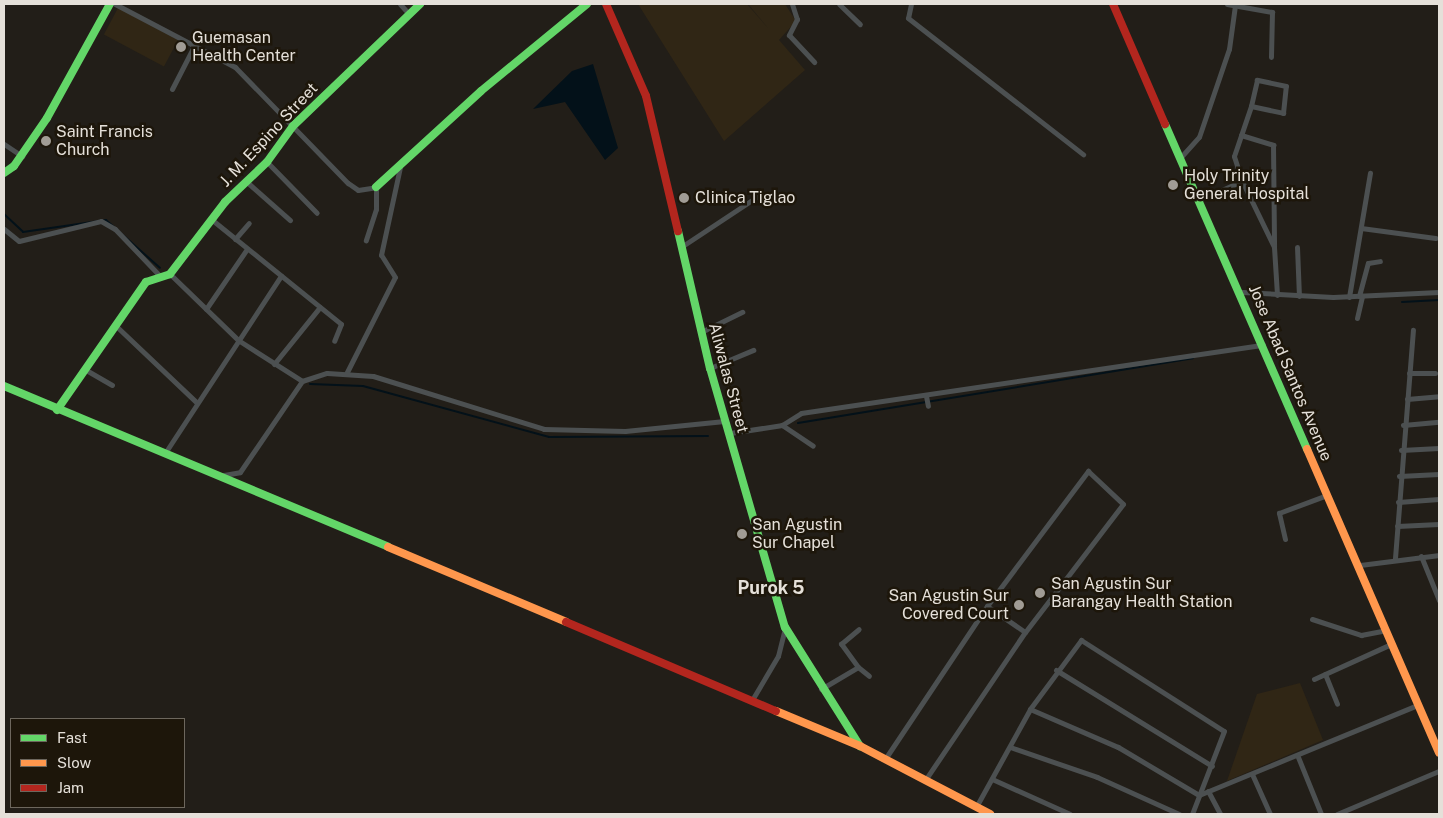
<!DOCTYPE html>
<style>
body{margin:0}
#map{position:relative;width:1443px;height:818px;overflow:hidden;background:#221e18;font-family:"Public Sans",sans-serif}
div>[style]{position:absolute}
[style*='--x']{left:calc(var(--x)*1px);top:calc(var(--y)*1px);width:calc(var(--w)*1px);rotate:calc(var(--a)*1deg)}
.built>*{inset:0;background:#302615;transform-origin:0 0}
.water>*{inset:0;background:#031119}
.stream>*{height:2px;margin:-1px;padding:0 1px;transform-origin:1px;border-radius:1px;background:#031119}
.street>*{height:5px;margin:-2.5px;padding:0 2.5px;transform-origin:2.5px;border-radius:2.5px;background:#4c5051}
.fast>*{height:8px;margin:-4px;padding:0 4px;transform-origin:4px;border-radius:4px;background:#63d668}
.slow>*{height:8px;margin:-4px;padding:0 4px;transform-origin:4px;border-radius:4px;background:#ff974d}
.jam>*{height:8px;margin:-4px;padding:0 4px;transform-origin:4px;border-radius:4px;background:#b3261e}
.dots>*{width:14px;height:14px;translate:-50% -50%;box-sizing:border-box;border:2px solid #1d160a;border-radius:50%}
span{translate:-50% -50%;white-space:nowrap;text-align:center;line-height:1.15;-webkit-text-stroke:5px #1d160a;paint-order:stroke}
.poi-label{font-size:16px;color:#e5e0d9}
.left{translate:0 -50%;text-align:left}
.right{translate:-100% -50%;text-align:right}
.street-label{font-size:16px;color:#e5e0d9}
.neighbourhood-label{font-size:18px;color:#e5e0d9;font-weight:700}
.frame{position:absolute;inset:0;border:5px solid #e5e0d9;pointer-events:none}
.legend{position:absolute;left:10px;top:718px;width:175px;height:90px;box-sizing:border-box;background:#1d160a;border:1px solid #6d675d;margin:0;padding:6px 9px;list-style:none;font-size:15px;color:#e5e0d9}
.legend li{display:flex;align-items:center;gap:10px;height:25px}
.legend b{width:25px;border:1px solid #6d675d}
</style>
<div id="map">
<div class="built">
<div style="clip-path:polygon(638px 4px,747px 4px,768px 28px,748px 4px,785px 4px,796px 21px,779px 40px,805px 70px,724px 141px)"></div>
<div style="left:118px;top:8px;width:68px;height:30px;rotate:28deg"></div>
<div style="clip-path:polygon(1300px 683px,1323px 740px,1227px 781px,1257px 694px)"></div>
</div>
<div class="water">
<div style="clip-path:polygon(593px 64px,618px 148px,605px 160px,565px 102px,533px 109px,572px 71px)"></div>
</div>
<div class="stream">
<div style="--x:4;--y:214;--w:26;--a:43"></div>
<div style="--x:23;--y:232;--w:84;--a:-8.2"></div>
<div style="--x:106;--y:220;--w:72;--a:41.6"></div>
<div style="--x:1402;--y:302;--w:37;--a:-3"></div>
<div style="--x:310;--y:384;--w:53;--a:2.2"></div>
<div style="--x:363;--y:386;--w:193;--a:15.3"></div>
<div style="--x:549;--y:437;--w:159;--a:-0.4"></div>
<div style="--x:798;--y:423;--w:400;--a:-9.3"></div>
</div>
<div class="street">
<div style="--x:115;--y:4;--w:136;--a:27.7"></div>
<div style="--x:235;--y:67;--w:162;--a:45.8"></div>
<div style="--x:348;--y:183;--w:12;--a:35"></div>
<div style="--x:358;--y:190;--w:18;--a:-9"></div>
<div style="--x:376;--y:187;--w:22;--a:90"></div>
<div style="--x:376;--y:209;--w:33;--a:108"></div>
<div style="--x:400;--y:4;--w:13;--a:48"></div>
<div style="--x:792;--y:4;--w:16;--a:72"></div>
<div style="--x:797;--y:19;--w:18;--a:117"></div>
<div style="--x:789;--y:35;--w:37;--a:47"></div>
<div style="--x:839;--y:4;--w:29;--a:44"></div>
<div style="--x:911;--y:4;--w:14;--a:102"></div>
<div style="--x:908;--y:18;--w:222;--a:37.9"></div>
<div style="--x:1227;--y:4;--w:46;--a:10.1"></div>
<div style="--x:1272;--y:12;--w:45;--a:91.3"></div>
<div style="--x:172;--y:89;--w:48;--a:-62.9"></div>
<div style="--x:1241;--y:135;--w:34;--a:17"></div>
<div style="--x:1273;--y:145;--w:102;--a:89.4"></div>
<div style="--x:4;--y:144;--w:22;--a:34"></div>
<div style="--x:1180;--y:158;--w:28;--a:-48"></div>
<div style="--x:1199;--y:137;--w:93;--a:-71.2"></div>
<div style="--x:1229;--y:49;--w:44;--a:-82.2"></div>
<div style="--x:267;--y:162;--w:71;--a:45.6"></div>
<div style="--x:1242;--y:181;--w:73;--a:64.1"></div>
<div style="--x:1274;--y:247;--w:48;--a:86.4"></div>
<div style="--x:248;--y:183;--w:56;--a:41.4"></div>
<div style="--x:1199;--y:200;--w:47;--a:-23.8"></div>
<div style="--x:1242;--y:181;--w:26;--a:-108"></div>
<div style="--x:1234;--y:156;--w:53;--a:-71.2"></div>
<div style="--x:1251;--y:106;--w:33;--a:12"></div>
<div style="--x:1283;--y:113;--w:27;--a:-84"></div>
<div style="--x:1286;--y:86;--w:30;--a:-168"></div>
<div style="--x:1257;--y:80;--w:27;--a:103"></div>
<div style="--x:211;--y:219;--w:167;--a:38.9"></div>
<div style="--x:341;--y:324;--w:18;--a:112"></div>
<div style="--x:1361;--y:228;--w:75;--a:7.7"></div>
<div style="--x:4;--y:229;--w:19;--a:39"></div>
<div style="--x:19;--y:241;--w:84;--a:-13.7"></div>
<div style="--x:101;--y:221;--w:16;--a:30"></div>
<div style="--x:115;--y:229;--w:65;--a:46.2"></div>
<div style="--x:235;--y:239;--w:21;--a:-49"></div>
<div style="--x:681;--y:247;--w:96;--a:-33.5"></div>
<div style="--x:1297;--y:247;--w:49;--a:87.7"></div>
<div style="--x:170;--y:274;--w:95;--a:44.1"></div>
<div style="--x:238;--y:340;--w:76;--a:32.6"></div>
<div style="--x:1242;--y:292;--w:91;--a:3.1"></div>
<div style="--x:1333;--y:297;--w:106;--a:-2.7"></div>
<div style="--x:1359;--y:296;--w:34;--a:-75"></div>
<div style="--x:1368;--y:263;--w:12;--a:-9"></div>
<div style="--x:1349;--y:297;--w:126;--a:-80.4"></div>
<div style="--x:206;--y:309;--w:73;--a:-55.7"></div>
<div style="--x:1357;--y:318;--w:23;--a:-77"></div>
<div style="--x:115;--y:325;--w:112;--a:43.5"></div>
<div style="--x:701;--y:332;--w:46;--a:-26"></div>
<div style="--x:274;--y:364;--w:73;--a:-51.1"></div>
<div style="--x:710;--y:368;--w:47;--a:-22.7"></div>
<div style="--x:86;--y:370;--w:30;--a:30"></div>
<div style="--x:347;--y:372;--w:106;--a:-63.2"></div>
<div style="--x:395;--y:277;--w:26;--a:-122"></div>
<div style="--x:381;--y:255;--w:90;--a:-77.8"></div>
<div style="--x:1409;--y:373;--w:26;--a:0"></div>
<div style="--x:926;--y:396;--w:10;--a:79"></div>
<div style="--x:1407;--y:399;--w:32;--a:-5"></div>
<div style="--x:782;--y:425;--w:37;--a:34"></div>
<div style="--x:1403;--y:425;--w:36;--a:-5"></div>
<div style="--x:730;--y:433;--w:53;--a:-8.7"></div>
<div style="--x:782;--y:425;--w:22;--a:-32"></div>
<div style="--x:801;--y:413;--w:467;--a:-8.4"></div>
<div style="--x:1401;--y:450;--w:38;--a:-3"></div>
<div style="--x:165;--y:453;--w:212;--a:-56.8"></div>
<div style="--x:218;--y:476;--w:22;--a:-10"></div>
<div style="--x:240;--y:472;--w:110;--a:-55.7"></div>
<div style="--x:302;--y:381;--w:26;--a:-18"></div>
<div style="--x:327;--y:373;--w:46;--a:3.7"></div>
<div style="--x:373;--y:376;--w:179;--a:17.2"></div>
<div style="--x:544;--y:429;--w:81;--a:1.4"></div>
<div style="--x:625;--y:431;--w:100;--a:-5.7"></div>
<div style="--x:1399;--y:476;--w:40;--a:-2.9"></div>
<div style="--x:1398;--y:502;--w:41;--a:-4.2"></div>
<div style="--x:1397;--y:526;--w:42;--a:-2.7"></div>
<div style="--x:1285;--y:539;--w:27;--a:-103"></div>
<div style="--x:1279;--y:513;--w:51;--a:-20.6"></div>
<div style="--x:1421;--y:556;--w:48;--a:67.8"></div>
<div style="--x:1395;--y:558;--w:229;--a:-85.5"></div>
<div style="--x:1360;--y:565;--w:80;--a:-7.2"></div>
<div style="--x:987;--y:606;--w:46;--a:34.4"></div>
<div style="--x:1312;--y:619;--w:52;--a:18.1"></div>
<div style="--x:1361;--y:635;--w:25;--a:-11"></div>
<div style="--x:858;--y:667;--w:14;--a:39"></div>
<div style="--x:1056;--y:670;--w:183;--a:31.6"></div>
<div style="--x:1325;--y:674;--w:32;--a:68"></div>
<div style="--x:1314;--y:679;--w:85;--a:-24.4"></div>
<div style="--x:821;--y:689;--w:43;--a:-30.7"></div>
<div style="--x:858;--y:667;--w:29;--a:-126"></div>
<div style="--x:841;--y:644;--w:23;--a:-40"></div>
<div style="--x:752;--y:700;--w:51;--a:-59.4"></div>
<div style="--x:778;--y:656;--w:30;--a:-76"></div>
<div style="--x:1030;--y:709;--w:96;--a:23.4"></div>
<div style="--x:1118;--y:747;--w:94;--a:30.7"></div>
<div style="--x:1199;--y:795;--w:236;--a:-22.4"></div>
<div style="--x:1010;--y:747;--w:92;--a:19"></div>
<div style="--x:1097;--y:777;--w:90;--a:24.3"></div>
<div style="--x:1298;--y:757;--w:61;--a:68"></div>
<div style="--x:885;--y:759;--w:184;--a:-56.3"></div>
<div style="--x:987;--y:606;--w:169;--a:-53.2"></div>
<div style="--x:1088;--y:471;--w:48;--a:43.3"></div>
<div style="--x:1123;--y:504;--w:161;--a:127.4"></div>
<div style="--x:1025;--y:632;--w:179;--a:124"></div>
<div style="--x:1252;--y:774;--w:44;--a:65.8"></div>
<div style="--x:992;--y:779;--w:85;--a:24.2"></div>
<div style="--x:1208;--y:791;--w:26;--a:62"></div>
<div style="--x:976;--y:807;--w:112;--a:-61.1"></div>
<div style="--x:1030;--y:709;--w:86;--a:-53.5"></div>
<div style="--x:1081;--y:640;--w:169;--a:32.5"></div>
<div style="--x:1224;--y:731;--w:89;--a:111.1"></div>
<div style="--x:1337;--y:814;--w:111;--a:-22.9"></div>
</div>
<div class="fast">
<div style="--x:1165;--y:124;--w:355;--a:66.4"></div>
<div style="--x:4;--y:173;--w:12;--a:-35"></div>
<div style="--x:14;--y:166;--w:58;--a:-55.5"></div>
<div style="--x:47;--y:118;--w:130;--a:-61.1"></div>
<div style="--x:376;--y:187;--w:142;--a:-42.4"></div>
<div style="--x:481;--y:91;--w:137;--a:-39.4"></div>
<div style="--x:678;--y:231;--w:141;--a:76.9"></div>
<div style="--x:710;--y:368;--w:270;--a:73.9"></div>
<div style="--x:785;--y:627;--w:141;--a:57.8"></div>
<div style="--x:4;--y:386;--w:416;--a:22.7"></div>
<div style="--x:57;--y:410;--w:156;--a:-55.2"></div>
<div style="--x:146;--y:282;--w:25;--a:-18"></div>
<div style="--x:170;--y:274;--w:91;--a:-52.6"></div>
<div style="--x:225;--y:202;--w:58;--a:-43.6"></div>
<div style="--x:267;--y:162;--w:44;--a:-54.2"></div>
<div style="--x:293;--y:126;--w:176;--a:-43.8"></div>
</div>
<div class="slow">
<div style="--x:1307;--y:449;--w:331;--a:66.5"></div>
<div style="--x:388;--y:547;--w:193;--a:22.8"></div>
<div style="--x:776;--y:711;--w:91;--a:22.6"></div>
<div style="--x:860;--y:746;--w:147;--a:27.6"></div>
</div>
<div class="jam">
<div style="--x:606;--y:4;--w:100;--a:66.5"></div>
<div style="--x:646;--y:96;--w:139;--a:76.7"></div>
<div style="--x:1113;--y:4;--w:131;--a:66.6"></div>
<div style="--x:566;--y:622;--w:228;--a:23"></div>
</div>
<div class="dots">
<div style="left:181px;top:47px;background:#a19c95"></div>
<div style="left:46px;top:141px;background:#a19c95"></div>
<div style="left:1173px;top:185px;background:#a19c95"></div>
<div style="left:684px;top:198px;background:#a19c95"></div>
<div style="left:742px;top:534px;background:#a19c95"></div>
<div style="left:1040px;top:593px;background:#a19c95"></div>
<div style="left:1019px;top:605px;background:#a19c95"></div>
</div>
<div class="poi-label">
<span class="left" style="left:192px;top:47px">Guemasan<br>Health Center</span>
<span class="left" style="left:56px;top:141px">Saint Francis<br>Church</span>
<span class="left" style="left:1184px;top:185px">Holy Trinity<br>General Hospital</span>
<span class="left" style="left:695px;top:198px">Clinica Tiglao</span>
<span class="left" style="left:752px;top:534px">San Agustin<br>Sur Chapel</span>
<span class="left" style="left:1051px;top:593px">San Agustin Sur<br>Barangay Health Station</span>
<span class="right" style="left:1009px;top:605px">San Agustin Sur<br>Covered Court</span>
</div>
<div class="street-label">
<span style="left:269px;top:135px;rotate:-47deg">J. M. Espino Street</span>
<span style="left:1290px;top:373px;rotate:67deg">Jose Abad Santos Avenue</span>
<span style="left:728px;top:378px;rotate:75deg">Aliwalas Street</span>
</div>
<div class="neighbourhood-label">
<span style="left:771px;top:588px">Purok 5</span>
</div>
<div class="frame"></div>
<ul class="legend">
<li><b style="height:6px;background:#63d668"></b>Fast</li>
<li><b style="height:6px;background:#ff974d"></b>Slow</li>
<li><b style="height:6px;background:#b3261e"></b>Jam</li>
</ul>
</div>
